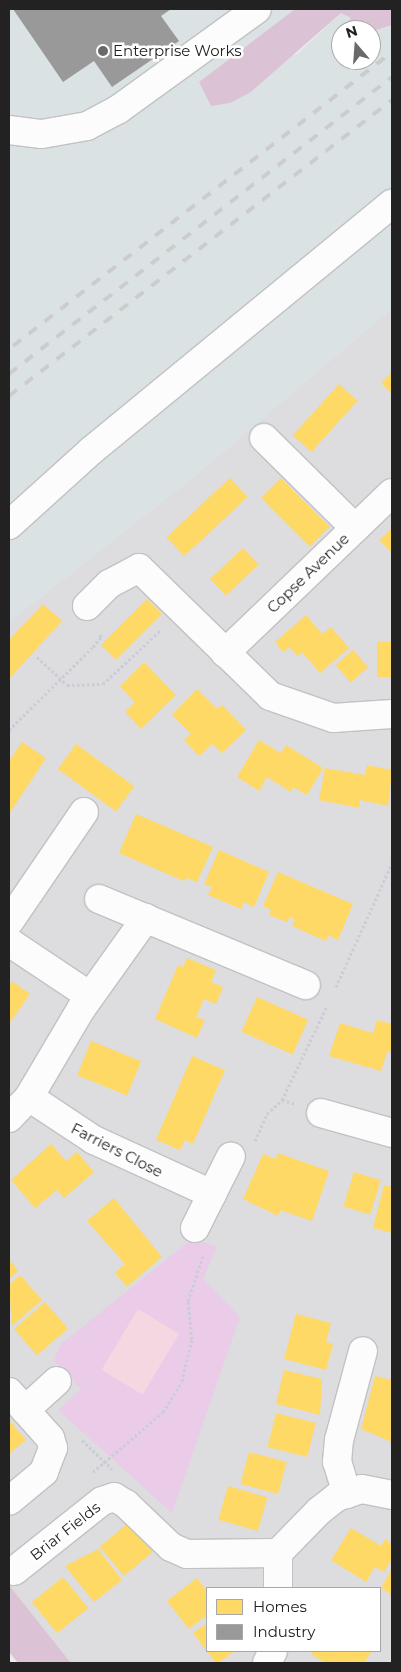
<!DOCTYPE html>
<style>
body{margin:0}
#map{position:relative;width:401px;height:1672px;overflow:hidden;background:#ecebef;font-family:Montserrat,sans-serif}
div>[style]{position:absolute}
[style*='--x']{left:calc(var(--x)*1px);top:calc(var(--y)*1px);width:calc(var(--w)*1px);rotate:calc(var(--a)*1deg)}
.residential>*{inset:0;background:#dddcdf}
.industrial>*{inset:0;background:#dbe2e3}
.grass>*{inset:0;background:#eacce8}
.forest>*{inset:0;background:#dcc2d5}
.park>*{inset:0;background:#f3d8e2;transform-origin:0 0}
.homes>*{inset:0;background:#ffd966;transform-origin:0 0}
.industry>*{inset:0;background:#999}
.path>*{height:3px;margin-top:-1.5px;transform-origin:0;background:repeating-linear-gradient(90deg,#c9cdd8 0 2.5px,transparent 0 5px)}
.roads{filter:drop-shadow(1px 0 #c2c1c3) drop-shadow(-1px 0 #c2c1c3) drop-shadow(0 1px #c2c1c3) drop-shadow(0 -1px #c2c1c3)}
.minor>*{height:28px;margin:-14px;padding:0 14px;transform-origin:14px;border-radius:14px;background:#fcfcfd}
.rail>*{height:4px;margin-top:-2px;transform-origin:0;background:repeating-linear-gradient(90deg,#ccc 0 10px,transparent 0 20px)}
.dots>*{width:14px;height:14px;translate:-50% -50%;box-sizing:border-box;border:2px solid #fff;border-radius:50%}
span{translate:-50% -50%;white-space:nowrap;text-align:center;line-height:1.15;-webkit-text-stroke:5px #fff;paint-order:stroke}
.poi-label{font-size:15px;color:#222}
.left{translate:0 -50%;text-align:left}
.street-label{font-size:15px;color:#222}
.frame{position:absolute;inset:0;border:10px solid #222;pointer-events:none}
.legend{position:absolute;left:206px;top:1587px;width:175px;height:65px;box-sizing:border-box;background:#fff;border:1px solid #a7a7a7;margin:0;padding:6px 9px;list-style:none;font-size:15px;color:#222}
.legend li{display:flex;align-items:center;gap:10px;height:25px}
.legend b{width:25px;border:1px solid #a7a7a7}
.north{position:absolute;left:331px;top:20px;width:50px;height:50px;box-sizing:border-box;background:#fff;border:1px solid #a7a7a7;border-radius:50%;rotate:342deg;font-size:14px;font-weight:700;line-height:20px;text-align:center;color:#222}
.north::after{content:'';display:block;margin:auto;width:18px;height:22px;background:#69686a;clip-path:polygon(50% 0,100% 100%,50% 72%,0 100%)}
</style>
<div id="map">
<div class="residential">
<div style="clip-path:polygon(evenodd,392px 308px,392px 1663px,71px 1663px,9px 1585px,9px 622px,196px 475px,392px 308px,207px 1588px,380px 1588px,380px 1651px,207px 1651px,207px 1588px)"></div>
</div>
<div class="industrial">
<div style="clip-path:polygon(9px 9px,295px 9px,199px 82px,297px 54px,341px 13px,352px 18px,334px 39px,341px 48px,341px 60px,371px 60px,371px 32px,392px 25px,392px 308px,196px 475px,9px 622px)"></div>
</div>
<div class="grass">
<div style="clip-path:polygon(193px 1238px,217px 1247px,203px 1279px,240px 1317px,172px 1513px,58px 1410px,81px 1389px,54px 1361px,60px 1345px)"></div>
</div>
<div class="forest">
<div style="clip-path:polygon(295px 9px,392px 9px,392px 25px,371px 32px,342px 30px,351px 18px,341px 13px,251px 92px,230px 103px,211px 106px,199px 82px)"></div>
<div style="clip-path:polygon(9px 1585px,71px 1663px,18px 1663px,9px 1652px)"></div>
</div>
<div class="park">
<div style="left:138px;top:1309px;width:48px;height:71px;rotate:31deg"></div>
</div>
<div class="homes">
<div style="clip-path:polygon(392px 372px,392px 394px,381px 383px)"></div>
<div style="left:339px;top:384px;width:25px;height:69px;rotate:42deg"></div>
<div style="left:230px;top:478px;width:26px;height:87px;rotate:47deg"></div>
<div style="left:281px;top:478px;width:69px;height:28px;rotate:45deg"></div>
<div style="clip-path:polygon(392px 528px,392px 553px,379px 540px)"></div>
<div style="left:243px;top:548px;width:23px;height:45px;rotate:47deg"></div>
<div style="left:147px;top:599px;width:21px;height:65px;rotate:45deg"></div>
<div style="clip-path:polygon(43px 604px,62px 621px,9px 679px,9px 640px)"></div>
<div style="clip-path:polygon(306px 615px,322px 634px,331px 627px,349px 648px,320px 673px,302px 652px,298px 656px,289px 647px,283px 652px,275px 642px)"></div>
<div style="left:377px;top:642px;width:15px;height:35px"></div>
<div style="left:353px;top:650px;width:23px;height:23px;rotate:49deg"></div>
<div style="clip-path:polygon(144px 662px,176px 695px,141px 729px,125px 712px,135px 702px,120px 686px)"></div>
<div style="clip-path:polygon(197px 689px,217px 709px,222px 705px,246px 730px,222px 753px,212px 744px,199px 756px,184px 740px,191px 734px,172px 715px)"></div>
<div style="clip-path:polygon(259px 740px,281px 753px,286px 745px,323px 768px,307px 795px,293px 787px,291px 792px,267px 777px,259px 791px,237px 777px)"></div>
<div style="clip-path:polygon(22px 742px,46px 758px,9px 814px,9px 761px)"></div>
<div style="left:76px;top:744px;width:72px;height:31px;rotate:36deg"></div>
<div style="clip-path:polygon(367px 765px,392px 770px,388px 806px,360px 800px,359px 808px,319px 800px,325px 768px,365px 775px)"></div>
<div style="clip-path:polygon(136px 814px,213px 847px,197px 882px,186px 878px,184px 881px,119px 853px)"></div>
<div style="clip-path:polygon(219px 850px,269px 872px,254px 907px,244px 902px,241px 909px,208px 895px,212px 887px,204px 884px)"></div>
<div style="clip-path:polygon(278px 872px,353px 904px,338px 940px,328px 935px,326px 941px,292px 926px,295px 920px,290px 917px,287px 922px,269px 915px,271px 910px,263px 906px)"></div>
<div style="clip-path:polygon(187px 958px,216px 970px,211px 982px,223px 987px,216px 1004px,204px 999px,196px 1017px,205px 1020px,197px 1038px,155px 1019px,178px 965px,183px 967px)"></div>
<div style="clip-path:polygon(12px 981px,30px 994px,9px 1024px,9px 987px)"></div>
<div style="left:257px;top:997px;width:56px;height:38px;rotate:24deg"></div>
<div style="clip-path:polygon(377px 1020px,392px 1024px,392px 1051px,387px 1052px,381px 1071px,329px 1056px,340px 1023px,373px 1033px)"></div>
<div style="left:91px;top:1041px;width:54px;height:37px;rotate:22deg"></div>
<div style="clip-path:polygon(192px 1056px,225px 1070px,193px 1144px,185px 1140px,180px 1150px,156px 1140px)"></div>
<div style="clip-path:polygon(51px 1144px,66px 1161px,77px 1152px,94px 1172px,64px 1198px,57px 1190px,35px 1208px,11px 1180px)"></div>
<div style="clip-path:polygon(278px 1153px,329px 1171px,312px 1221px,280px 1210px,278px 1216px,243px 1199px,263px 1154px,276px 1159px)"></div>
<div style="left:354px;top:1172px;width:28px;height:36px;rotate:17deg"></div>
<div style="clip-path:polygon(384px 1185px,392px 1187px,392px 1233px,373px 1228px)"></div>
<div style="clip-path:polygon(114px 1198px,162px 1257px,127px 1287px,115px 1273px,125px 1264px,87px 1221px)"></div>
<div style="clip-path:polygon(9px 1259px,18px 1271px,9px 1279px)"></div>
<div style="clip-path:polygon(20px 1275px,42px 1300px,12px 1326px,9px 1285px)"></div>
<div style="left:45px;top:1302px;width:35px;height:41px;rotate:49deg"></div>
<div style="clip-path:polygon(296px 1314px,331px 1323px,326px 1342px,333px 1344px,326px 1370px,284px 1359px)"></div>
<div style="clip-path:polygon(284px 1370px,322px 1379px,320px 1415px,276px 1404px)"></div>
<div style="clip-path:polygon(375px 1376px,392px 1380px,392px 1442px,361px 1429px)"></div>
<div style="left:276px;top:1413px;width:41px;height:35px;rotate:14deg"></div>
<div style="clip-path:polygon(9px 1420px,26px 1440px,9px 1454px)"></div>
<div style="left:249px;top:1452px;width:39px;height:33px;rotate:15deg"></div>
<div style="left:228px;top:1486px;width:41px;height:35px;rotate:16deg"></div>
<div style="left:128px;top:1523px;width:38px;height:37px;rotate:50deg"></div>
<div style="clip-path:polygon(351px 1528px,381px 1546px,385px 1539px,392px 1544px,392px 1559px,384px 1572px,375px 1567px,366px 1582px,331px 1560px)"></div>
<div style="clip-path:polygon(98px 1549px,122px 1580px,94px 1602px,65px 1566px)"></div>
<div style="clip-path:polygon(392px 1569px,392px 1595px,381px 1588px)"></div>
<div style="left:63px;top:1577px;width:40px;height:40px;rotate:51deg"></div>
<div style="clip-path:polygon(197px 1578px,207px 1591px,207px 1615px,189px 1629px,167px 1601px)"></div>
<div style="clip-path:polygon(207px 1623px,207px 1651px,235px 1651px,218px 1663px,216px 1663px,193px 1633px)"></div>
<div style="clip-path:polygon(313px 1651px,372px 1651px,364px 1663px,326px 1663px,311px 1654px)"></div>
</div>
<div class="industry">
<div style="clip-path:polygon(13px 9px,171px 9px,161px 16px,179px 41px,112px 87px,94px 61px,63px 82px)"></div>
</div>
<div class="path">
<div style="--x:37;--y:657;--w:41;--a:43"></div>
<div style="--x:67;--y:685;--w:36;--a:-2"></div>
<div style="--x:103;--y:684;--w:79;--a:-43"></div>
<div style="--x:9;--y:730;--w:118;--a:-44.7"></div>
<div style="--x:93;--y:647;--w:13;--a:-51"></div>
<div style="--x:101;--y:637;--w:5;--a:-112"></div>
<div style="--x:336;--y:987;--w:136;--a:-65.7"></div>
<div style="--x:282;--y:1100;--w:15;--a:16"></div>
<div style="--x:255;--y:1141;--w:30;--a:-66"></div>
<div style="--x:267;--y:1114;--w:21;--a:-43"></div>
<div style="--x:282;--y:1100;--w:104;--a:-64.4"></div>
<div style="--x:82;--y:1440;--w:42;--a:44"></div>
<div style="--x:93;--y:1472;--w:92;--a:-40.6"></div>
<div style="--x:163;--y:1412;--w:36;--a:-58"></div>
<div style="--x:182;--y:1381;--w:43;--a:-76.6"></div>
<div style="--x:192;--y:1339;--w:38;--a:-96"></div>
<div style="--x:188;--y:1301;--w:47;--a:-71.6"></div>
</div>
<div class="roads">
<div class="minor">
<div style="--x:9;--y:130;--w:33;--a:7"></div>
<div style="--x:42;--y:134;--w:46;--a:-10.1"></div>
<div style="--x:87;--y:126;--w:36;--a:-28"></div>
<div style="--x:119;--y:109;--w:170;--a:-35.9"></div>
<div style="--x:264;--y:438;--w:128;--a:44.7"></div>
<div style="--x:9;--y:525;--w:112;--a:-42.1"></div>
<div style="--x:92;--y:450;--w:388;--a:-39.4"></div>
<div style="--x:87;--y:606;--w:31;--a:-45"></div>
<div style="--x:109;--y:584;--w:34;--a:-28"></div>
<div style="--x:139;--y:568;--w:183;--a:44.3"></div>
<div style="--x:270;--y:696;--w:67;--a:19.2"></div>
<div style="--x:333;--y:718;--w:59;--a:-3.9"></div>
<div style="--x:225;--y:653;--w:231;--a:-43.8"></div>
<div style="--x:99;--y:899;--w:224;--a:22.6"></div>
<div style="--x:9;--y:922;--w:133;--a:-55.7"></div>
<div style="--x:9;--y:942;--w:97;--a:33.7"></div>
<div style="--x:29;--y:1097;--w:78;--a:33.5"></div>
<div style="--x:94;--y:1140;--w:130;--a:24.6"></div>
<div style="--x:321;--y:1113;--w:74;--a:15.7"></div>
<div style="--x:9;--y:1118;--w:29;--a:-46"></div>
<div style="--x:29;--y:1097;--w:102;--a:-59.4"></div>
<div style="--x:81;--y:1009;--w:112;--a:-54.5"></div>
<div style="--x:195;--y:1228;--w:80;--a:-63.4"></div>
<div style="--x:9;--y:1392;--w:62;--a:48.3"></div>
<div style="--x:50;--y:1438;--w:10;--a:73"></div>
<div style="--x:53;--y:1448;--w:26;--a:111"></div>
<div style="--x:44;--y:1472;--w:45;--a:140.4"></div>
<div style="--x:25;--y:1410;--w:43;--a:-42.2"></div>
<div style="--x:347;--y:1494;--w:34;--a:-107"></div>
<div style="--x:337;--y:1462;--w:22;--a:-85"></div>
<div style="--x:339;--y:1440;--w:92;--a:-74.9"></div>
<div style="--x:14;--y:1571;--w:112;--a:-38.5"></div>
<div style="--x:102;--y:1501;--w:13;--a:-18"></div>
<div style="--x:114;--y:1497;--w:14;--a:30"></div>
<div style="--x:126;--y:1504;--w:62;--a:43.7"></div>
<div style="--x:171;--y:1547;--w:17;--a:24"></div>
<div style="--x:187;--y:1554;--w:91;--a:-0.6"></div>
<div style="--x:278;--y:1588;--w:35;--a:-90"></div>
<div style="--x:278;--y:1553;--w:59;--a:-45.7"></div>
<div style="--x:319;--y:1511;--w:23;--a:-38"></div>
<div style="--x:337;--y:1497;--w:26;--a:-18"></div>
<div style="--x:362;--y:1489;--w:31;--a:11"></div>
<div style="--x:267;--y:1663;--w:13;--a:-63"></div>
</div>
</div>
<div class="rail">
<div style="--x:13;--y:346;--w:480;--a:-37.8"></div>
<div style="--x:9;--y:374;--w:485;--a:-37.8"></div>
<div style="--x:9;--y:396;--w:484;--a:-37.7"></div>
</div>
<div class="dots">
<div style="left:103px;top:51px;background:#69686a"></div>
</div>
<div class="poi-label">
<span class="left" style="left:113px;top:51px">Enterprise Works</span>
</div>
<div class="street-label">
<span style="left:308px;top:573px;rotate:-44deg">Copse Avenue</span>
<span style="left:117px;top:1150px;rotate:27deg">Farriers Close</span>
<span style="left:65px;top:1531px;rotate:-38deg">Briar Fields</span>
</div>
<div class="frame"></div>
<ul class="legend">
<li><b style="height:14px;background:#ffd966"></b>Homes</li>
<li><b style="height:14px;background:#999"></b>Industry</li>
</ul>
<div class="north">N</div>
</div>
